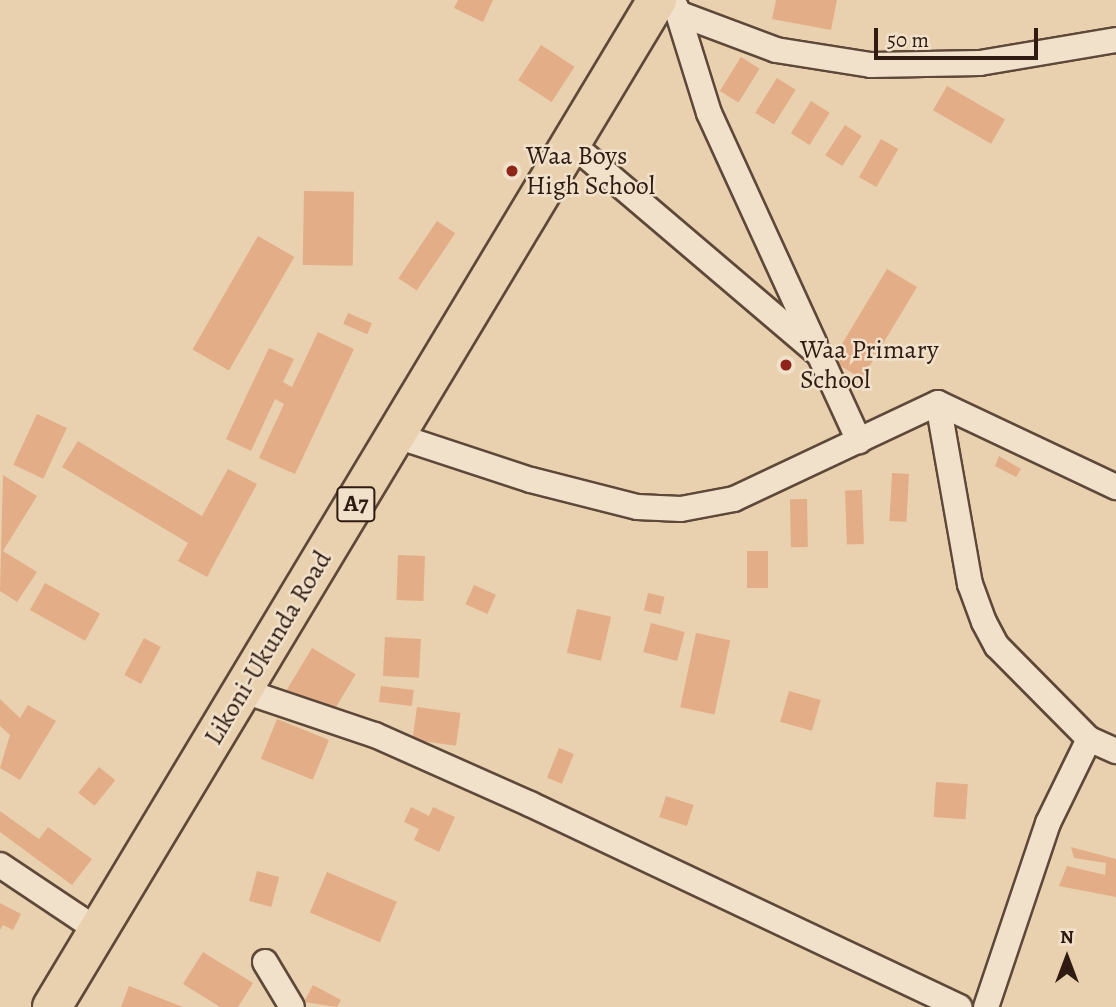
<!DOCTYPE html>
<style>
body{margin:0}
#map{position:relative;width:1116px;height:1007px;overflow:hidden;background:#e9d1af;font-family:Alegreya,serif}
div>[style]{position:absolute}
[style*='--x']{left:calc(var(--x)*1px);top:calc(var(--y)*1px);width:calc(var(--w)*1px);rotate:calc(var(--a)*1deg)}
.building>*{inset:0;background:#e3ad87;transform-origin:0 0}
.roads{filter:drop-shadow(2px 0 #5e4839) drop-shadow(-2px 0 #5e4839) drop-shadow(0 2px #5e4839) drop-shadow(0 -2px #5e4839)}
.minor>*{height:24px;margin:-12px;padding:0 12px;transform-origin:12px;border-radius:12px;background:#f1e1cb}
.trunk>*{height:38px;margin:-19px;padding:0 19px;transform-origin:19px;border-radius:19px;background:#e9d1af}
.dots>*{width:19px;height:19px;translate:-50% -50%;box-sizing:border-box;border:4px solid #f1e1cb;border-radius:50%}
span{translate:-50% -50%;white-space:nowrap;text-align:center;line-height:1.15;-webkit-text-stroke:5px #f1e1cb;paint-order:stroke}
.shield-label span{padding:2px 5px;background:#f1e1cb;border:2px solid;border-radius:5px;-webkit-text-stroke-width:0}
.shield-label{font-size:24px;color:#301b12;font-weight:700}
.poi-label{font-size:26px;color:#301b12}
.left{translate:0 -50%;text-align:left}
.street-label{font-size:26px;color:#301b12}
.north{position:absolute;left:1032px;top:923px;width:70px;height:70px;-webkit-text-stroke:5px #f1e1cb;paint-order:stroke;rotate:0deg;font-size:19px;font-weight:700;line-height:28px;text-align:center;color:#301b12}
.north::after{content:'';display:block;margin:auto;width:24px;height:32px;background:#301b12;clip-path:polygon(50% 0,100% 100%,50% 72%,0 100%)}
.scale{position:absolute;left:874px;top:28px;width:164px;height:32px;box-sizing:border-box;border:4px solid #301b12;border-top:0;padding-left:9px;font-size:21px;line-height:24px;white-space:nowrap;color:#301b12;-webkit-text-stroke:5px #f1e1cb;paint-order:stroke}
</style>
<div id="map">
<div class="building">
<div style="clip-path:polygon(458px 0,493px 0,483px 22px,454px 8px)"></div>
<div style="clip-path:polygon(776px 0,837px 0,831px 30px,772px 19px)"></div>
<div style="left:541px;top:45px;width:40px;height:42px;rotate:33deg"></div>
<div style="left:741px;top:57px;width:22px;height:40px;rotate:32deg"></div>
<div style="left:777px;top:78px;width:22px;height:41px;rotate:32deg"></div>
<div style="left:947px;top:86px;width:67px;height:28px;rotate:30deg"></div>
<div style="left:811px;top:101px;width:22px;height:38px;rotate:32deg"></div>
<div style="left:845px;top:125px;width:20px;height:36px;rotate:33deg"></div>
<div style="left:881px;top:139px;width:20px;height:44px;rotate:30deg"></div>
<div style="left:304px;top:191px;width:50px;height:74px;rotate:1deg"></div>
<div style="left:437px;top:221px;width:22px;height:69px;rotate:34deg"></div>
<div style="left:258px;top:236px;width:42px;height:131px;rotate:30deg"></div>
<div style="left:887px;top:269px;width:35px;height:107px;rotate:31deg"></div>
<div style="left:348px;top:313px;width:26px;height:12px;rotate:23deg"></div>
<div style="clip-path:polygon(318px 332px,354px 349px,295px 474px,259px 458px,284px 404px,275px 399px,251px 451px,226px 439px,269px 348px,294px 359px,283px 382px,292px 387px)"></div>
<div style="left:37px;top:414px;width:33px;height:56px;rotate:25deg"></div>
<div style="clip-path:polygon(78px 441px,202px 516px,228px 469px,257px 484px,207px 577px,178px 561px,188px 543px,62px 467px)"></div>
<div style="clip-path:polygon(999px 456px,1021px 469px,1016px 477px,995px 466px)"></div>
<div style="left:892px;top:473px;width:17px;height:48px;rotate:3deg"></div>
<div style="clip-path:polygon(3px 475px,37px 496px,3px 551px,37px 572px,17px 602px,0 591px)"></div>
<div style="left:862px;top:490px;width:54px;height:17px;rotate:88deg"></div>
<div style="left:807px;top:499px;width:48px;height:17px;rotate:89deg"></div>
<div style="left:747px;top:551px;width:21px;height:37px"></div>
<div style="left:398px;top:555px;width:27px;height:45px;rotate:2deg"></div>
<div style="left:45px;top:583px;width:63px;height:31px;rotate:29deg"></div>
<div style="left:474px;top:585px;width:24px;height:21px;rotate:24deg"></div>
<div style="left:648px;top:593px;width:17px;height:18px;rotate:13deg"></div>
<div style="left:577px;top:609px;width:35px;height:45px;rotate:13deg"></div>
<div style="left:651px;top:623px;width:35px;height:30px;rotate:15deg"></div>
<div style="left:696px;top:633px;width:35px;height:76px;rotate:12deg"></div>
<div style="left:385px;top:637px;width:36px;height:39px;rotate:3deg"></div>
<div style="left:144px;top:638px;width:19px;height:42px;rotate:28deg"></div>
<div style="left:312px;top:648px;width:51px;height:49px;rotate:31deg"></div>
<div style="left:381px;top:686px;width:33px;height:16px;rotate:7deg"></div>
<div style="left:789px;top:691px;width:33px;height:32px;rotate:16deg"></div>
<div style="clip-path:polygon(0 699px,20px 718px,28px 705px,56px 721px,20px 780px,0 768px,10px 735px,0 726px)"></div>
<div style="left:417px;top:707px;width:44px;height:33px;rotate:8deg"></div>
<div style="left:277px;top:719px;width:56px;height:43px;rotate:22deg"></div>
<div style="left:559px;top:748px;width:16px;height:32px;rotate:22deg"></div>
<div style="left:99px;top:767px;width:21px;height:33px;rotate:39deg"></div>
<div style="left:936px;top:782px;width:32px;height:35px;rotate:4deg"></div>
<div style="left:666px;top:796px;width:29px;height:22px;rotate:18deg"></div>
<div style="clip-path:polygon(411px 807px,429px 816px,433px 807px,455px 817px,439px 852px,414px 840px,419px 829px,404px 822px)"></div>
<div style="clip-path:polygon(0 811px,39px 839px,48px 827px,92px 859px,72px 885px,0 832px)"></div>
<div style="clip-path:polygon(1071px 847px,1116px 859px,1116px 897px,1059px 886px,1067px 866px,1105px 875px,1106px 863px,1074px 858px)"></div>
<div style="left:257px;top:871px;width:23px;height:31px;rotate:15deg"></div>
<div style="left:327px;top:872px;width:76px;height:44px;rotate:23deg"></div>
<div style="clip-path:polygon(0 903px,21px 914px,13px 930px,3px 925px,0 930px)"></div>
<div style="clip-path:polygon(203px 952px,253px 983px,238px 1007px,220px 1007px,183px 984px)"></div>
<div style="clip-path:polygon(313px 985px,341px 1000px,337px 1007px,304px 1002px)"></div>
<div style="clip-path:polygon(129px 986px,183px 1007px,121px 1007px)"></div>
</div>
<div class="roads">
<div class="minor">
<div style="--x:676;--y:7;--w:111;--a:72.7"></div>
<div style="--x:709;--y:113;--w:254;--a:65.4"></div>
<div style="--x:683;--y:15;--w:99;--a:20.6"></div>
<div style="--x:776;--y:50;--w:96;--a:9"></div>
<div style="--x:871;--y:65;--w:109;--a:-1.1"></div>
<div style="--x:980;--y:63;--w:138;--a:-9.6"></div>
<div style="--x:572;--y:144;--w:324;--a:40.4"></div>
<div style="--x:819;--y:354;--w:96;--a:65.3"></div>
<div style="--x:938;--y:403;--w:184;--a:80"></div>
<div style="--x:970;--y:584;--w:40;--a:69.8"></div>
<div style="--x:984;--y:622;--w:27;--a:62"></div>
<div style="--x:997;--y:646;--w:131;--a:45.3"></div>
<div style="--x:1089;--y:739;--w:93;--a:116"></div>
<div style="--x:1048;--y:823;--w:194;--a:108.6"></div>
<div style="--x:397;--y:436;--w:141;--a:18.2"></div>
<div style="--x:531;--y:480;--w:109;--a:14.3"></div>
<div style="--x:637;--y:507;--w:44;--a:2.6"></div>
<div style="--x:681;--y:509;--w:54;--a:-10.7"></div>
<div style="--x:734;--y:499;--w:225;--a:-25.2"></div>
<div style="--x:938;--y:403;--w:197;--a:25.3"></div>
<div style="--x:241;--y:690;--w:141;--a:18.6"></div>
<div style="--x:375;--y:735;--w:170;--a:24"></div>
<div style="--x:530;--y:804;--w:475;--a:25.3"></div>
<div style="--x:1089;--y:739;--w:30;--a:24"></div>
<div style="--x:0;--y:865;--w:119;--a:33.7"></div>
<div style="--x:265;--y:962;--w:52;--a:59"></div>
</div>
<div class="trunk">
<div style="--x:52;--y:1007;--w:1175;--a:-59"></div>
</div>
</div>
<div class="dots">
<div style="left:512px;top:171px;background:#8f2418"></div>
<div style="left:786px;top:365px;background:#8f2418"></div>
</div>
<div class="shield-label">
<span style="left:356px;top:504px">A7</span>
</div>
<div class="poi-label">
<span class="left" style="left:526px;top:171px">Waa Boys<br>High School</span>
<span class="left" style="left:800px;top:365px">Waa Primary<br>School</span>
</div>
<div class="street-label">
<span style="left:268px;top:648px;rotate:-59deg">Likoni-Ukunda Road</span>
</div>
<div class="north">N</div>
<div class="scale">50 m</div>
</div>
